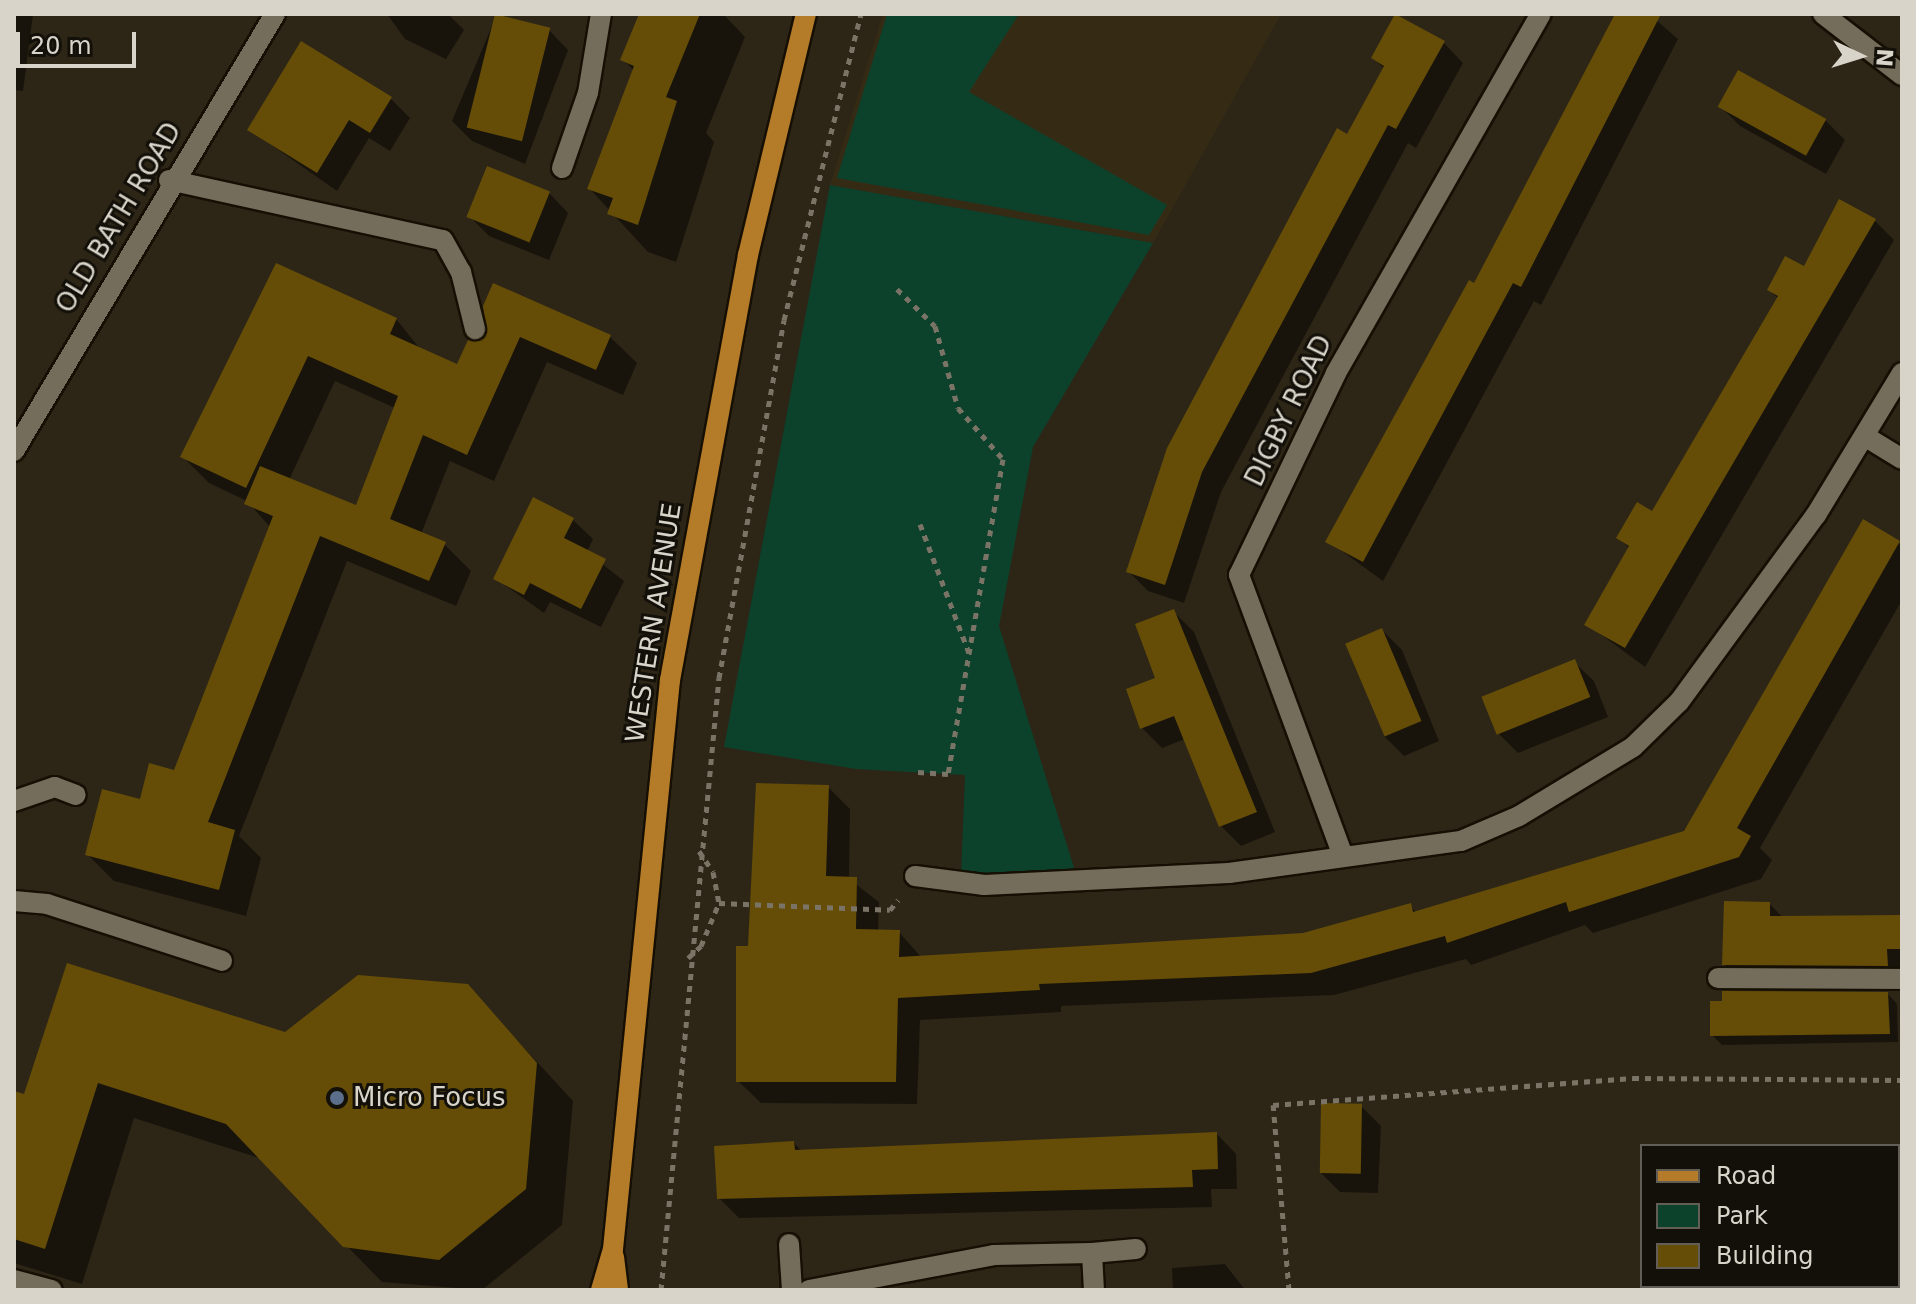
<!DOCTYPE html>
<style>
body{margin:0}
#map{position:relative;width:1916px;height:1304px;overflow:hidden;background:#2d2617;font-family:"DejaVu Sans",sans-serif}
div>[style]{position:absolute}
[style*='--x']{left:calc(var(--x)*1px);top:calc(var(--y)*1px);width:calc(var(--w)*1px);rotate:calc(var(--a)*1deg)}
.built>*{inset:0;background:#352b15}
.green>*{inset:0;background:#0c422c}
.shadow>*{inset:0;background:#0007}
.building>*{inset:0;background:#654d07;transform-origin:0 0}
.path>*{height:5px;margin-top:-2.5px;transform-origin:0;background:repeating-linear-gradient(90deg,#7a7467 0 6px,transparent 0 12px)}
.roads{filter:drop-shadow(2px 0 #160f03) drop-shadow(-2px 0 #160f03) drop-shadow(0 2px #160f03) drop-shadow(0 -2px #160f03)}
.lane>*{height:20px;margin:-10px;padding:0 10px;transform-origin:10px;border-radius:10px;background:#756d5b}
.street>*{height:20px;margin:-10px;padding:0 10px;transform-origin:10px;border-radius:10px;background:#756d5b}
.secondary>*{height:20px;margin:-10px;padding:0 10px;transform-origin:10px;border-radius:10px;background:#756d5b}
.primary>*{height:20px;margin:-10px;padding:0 10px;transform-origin:10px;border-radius:10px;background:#b47b28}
.dots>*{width:22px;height:22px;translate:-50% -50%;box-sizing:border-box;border:4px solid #131009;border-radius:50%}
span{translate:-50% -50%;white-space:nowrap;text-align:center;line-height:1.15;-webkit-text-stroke:6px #131009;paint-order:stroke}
.street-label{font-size:26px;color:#d9d4ca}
.poi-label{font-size:26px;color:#d9d4ca}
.left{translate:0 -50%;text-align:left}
.frame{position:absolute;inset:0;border:16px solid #d9d4ca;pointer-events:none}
.legend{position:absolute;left:1640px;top:1144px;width:260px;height:144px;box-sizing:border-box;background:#131009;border:2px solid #625e56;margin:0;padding:10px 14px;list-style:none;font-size:24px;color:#d9d4ca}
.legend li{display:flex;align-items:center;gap:16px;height:40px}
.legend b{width:40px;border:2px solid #625e56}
.north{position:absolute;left:1820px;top:16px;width:80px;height:80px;-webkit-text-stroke:6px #131009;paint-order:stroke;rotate:94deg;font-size:22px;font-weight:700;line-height:32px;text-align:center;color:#d9d4ca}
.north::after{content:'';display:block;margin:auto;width:28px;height:36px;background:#d9d4ca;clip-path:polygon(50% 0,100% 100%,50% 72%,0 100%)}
.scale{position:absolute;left:16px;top:32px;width:120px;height:36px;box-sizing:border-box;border:4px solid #d9d4ca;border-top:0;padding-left:10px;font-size:24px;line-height:28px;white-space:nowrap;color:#d9d4ca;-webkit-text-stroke:6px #131009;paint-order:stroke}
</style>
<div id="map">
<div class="built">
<div style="clip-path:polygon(883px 14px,1281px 14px,1153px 243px,830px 185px)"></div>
</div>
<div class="green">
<div style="clip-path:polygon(887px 14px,1019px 14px,969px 92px,1167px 205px,1149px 235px,837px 178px)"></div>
<div style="clip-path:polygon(830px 185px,1153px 243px,1033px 447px,999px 626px,1075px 871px,961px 875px,965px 775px,856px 769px,724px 747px)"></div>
</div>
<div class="shadow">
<div style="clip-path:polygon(14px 14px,33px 14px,23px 91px,14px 90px)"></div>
<div style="clip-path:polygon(387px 14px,448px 14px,464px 30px,446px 59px,405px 39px)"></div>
<div style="clip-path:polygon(497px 14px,549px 30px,568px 50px,525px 164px,472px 141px,452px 121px)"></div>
<div style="clip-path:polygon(641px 14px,723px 14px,745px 37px,706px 133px,714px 142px,676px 262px,648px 252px,589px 188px,634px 71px,623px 59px)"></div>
<div style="clip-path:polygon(1617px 14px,1649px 14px,1678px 39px,1541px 305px,1534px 301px,1383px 581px,1328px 541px,1475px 285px)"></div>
<div style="clip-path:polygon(1444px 43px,1463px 63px,1416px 148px,1408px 143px,1221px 492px,1184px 603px,1148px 591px,1128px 571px,1385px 69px,1373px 58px)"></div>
<div style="clip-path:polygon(390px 98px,410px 118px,390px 151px,369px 138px,337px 191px,250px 130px)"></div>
<div style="clip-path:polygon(1720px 106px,1825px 120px,1845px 140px,1826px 174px,1740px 126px)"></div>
<div style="clip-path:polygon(549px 193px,568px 213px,549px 260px,489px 236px,469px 216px)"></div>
<div style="clip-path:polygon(1874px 220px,1894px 240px,1645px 667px,1587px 624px,1630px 549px,1619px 538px,1653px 514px,1779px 299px,1769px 290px)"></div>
<div style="clip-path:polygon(evenodd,277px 266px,396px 319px,421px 350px,458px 367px,489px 335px,610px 337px,637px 363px,623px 395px,547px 362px,494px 481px,450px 461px,421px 534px,444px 544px,471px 571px,456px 606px,347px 561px,239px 836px,261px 858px,246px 916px,114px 881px,87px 854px,175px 772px,271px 528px,247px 501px,209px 483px,182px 456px,277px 266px,335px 381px,395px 408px,357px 508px,289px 480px,335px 381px)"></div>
<div style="clip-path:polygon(573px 520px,593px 539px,587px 552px,624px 581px,601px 627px,550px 602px,544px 613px,495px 578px)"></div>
<div style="clip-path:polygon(1864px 522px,1902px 546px,1902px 600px,1760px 848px,1772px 860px,1761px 879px,1593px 933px,1585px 925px,1471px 965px,1466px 959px,1334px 995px,1061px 1006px,1061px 1012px,920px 1020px,917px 1104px,761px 1103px,738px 1081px,749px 948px,828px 787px,850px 809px,849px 879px,879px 902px,878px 931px,899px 932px,921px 957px,1304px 935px,1410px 906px,1417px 913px,1685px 833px)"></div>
<div style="clip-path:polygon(1174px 612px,1194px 632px,1275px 832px,1241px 846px,1221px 826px,1185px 739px,1162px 748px,1142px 728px)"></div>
<div style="clip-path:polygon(1382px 630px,1402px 650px,1439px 741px,1404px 756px,1384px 736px)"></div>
<div style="clip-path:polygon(1574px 662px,1594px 681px,1608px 717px,1518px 753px,1498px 733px)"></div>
<div style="clip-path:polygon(1770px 904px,1783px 918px,1902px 917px,1900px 978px,1738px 977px,1724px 964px)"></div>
<div style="clip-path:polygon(467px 986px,573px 1101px,562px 1225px,482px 1290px,382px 1282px,262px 1159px,134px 1118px,82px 1284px,14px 1263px,14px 1093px,26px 1097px)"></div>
<div style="clip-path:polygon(1888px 994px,1897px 1004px,1898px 1042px,1722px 1045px,1712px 1035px)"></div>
<div style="clip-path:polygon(1361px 1106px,1381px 1126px,1378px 1193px,1340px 1192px,1320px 1172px)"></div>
<div style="clip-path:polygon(1217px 1134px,1236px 1154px,1237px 1189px,1211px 1189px,1212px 1207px,739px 1218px,719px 1198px,794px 1143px,803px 1152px)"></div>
<div style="clip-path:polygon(1902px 1231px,1902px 1290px,1715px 1290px,1898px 1286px)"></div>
<div style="clip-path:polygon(1225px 1264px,1245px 1290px,1173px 1290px,1172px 1268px)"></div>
</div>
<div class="building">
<div style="left:495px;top:14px;width:57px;height:117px;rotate:14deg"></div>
<div style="clip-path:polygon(639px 14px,700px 14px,666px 97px,677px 101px,638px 225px,607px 214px,613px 198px,587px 189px,634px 66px,620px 60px)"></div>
<div style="clip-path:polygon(1395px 14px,1445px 41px,1396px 129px,1388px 125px,1202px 472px,1165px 585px,1126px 572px,1167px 448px,1337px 128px,1347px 134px,1384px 66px,1371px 58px)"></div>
<div style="clip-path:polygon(1615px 14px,1661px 14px,1521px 287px,1513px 283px,1363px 562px,1325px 542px,1469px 280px,1474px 283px)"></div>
<div style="clip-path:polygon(301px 41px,392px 97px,370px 133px,349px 120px,317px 173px,247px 130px)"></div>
<div style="left:1738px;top:70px;width:101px;height:42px;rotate:29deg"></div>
<div style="left:487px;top:166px;width:68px;height:55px;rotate:22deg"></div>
<div style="clip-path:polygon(1839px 199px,1876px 219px,1625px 648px,1584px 625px,1629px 546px,1616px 538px,1637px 502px,1652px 511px,1778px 296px,1767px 290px,1785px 256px,1804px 266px)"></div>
<div style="clip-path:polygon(276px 263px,397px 318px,390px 334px,457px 364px,468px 340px,487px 333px,483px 306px,493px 283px,611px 335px,596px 370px,520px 337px,467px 455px,423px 435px,390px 519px,446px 542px,429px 581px,320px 536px,208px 822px,235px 830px,219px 890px,85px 855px,102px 789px,140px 799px,149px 763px,174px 770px,273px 516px,244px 504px,260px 466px,356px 505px,398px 396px,308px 356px,246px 488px,180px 457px)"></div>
<div style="clip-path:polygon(533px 497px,574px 518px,564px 538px,606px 559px,581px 609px,530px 583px,524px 595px,493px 579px)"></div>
<div style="clip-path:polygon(1863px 519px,1900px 541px,1737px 828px,1751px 836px,1739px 857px,1569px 912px,1566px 902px,1447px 943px,1445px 936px,1311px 973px,1039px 984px,1040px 990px,898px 998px,896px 1082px,736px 1082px,736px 946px,748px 946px,756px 783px,829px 785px,826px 876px,857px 877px,856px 929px,900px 930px,899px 957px,1303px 933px,1411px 903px,1413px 912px,1684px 831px)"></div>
<div style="clip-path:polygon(1174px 609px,1257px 812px,1219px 827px,1174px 716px,1140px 729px,1126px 689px,1155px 678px,1135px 624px)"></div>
<div style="left:1382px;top:628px;width:101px;height:40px;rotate:67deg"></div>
<div style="left:1575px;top:659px;width:41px;height:101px;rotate:68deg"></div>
<div style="clip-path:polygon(1724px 901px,1770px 902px,1770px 916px,1902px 915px,1902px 949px,1887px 949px,1888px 966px,1722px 965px)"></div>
<div style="clip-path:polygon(67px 963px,285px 1032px,358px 975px,468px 984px,537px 1063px,526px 1189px,439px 1260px,343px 1247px,226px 1124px,98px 1083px,45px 1249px,14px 1239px,14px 1091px,24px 1094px)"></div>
<div style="clip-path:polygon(1722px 991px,1888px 992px,1890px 1034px,1710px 1036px,1710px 1001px,1722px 1001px)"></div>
<div style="left:1321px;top:1103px;width:41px;height:70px;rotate:1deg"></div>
<div style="clip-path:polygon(1217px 1132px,1218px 1169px,1192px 1170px,1193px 1187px,717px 1199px,714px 1146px,794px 1141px,795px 1150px)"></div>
</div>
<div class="path">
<div style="--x:897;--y:289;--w:53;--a:44.2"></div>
<div style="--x:935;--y:326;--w:85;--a:74.3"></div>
<div style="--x:958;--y:408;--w:68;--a:48.6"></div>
<div style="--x:1003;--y:459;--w:320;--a:99.9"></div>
<div style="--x:948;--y:774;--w:30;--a:-176"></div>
<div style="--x:920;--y:524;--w:143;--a:69.2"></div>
<div style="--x:699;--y:851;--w:25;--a:56"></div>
<div style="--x:713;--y:872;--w:32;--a:79"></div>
<div style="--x:688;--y:958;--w:18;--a:-43"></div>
<div style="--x:701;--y:946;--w:47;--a:-67.3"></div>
<div style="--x:719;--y:903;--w:171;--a:2.3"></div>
<div style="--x:890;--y:910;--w:13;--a:-51"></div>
<div style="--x:661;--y:1290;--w:615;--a:-84.59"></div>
<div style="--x:719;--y:678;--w:364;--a:-79.7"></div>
<div style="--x:784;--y:320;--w:316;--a:-75.9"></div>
<div style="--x:1289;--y:1290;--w:186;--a:-94.9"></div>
<div style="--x:1273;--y:1105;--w:361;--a:-4.3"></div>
<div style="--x:1633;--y:1078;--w:269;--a:0.4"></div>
</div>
<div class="roads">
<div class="lane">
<div style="--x:169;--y:180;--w:280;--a:12.4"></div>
<div style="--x:443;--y:240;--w:37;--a:61"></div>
<div style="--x:461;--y:272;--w:59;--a:76.2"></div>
<div style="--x:14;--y:901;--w:33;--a:5"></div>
<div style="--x:47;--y:904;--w:184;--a:18"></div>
<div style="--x:1718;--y:978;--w:184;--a:0.3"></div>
<div style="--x:14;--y:1280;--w:39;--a:15"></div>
</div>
<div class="street">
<div style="--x:1823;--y:14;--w:100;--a:37.7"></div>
<div style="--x:562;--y:168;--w:79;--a:-70.9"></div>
<div style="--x:588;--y:93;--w:80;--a:-80.7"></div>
<div style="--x:1866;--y:437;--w:42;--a:31.4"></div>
<div style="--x:14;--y:801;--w:43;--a:-18.9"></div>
<div style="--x:55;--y:787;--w:22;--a:21"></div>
<div style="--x:1343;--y:856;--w:300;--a:-110.3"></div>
<div style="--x:1239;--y:575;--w:224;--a:-64.3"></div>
<div style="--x:1336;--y:373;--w:413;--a:-60.3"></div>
<div style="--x:915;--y:876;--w:70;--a:7.4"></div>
<div style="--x:984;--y:885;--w:245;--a:-2.8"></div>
<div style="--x:1229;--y:873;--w:234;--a:-7.9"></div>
<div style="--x:1461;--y:841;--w:63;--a:-23.3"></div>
<div style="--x:1519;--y:816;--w:133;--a:-31.2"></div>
<div style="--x:1633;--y:747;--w:64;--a:-44.4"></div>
<div style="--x:1679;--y:702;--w:232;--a:-53.8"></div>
<div style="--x:1816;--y:515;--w:166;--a:-58.8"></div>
<div style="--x:789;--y:1244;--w:46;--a:86.3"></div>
<div style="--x:1092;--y:1253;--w:44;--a:-5.2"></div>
<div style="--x:809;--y:1290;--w:188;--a:-10.7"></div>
<div style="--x:994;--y:1255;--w:98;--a:-1.2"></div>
<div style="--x:1092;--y:1253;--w:37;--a:87"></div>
</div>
<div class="secondary">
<div style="--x:14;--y:451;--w:509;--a:-59.15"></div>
</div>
<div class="primary">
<div style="--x:614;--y:1257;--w:33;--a:83"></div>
<div style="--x:601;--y:1290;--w:43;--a:-73.7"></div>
<div style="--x:613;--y:1249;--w:572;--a:-84.28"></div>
<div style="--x:670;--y:680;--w:432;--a:-79.6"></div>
<div style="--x:748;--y:255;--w:248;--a:-76.5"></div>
</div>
</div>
<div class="dots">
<div style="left:337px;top:1098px;background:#5c6f8a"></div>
</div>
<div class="street-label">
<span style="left:119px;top:218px;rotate:-59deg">OLD BATH ROAD</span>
<span style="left:1289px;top:411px;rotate:-64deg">DIGBY ROAD</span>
<span style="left:654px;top:623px;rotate:-81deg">WESTERN AVENUE</span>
</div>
<div class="poi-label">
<span class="left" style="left:353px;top:1098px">Micro Focus</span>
</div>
<div class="frame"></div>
<ul class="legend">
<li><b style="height:10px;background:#b47b28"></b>Road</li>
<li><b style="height:22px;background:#0c422c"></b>Park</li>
<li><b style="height:22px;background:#654d07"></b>Building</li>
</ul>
<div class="north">N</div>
<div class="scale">20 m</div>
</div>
